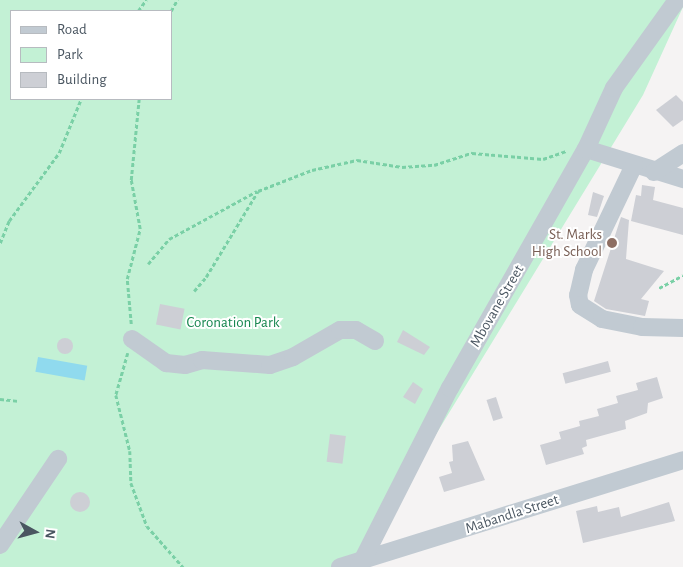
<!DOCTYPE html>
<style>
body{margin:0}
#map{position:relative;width:683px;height:567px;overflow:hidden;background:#f5f3f3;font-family:"Alegreya Sans",sans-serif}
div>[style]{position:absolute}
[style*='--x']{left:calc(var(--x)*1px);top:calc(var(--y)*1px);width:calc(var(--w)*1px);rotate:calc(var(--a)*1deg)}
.green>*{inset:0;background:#c3f1d5}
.water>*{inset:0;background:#90daee;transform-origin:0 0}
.building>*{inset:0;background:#cdcfd5;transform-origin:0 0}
.round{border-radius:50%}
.path>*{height:2.5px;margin-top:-1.25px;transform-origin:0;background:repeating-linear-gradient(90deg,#7ad0a6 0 4px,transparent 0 6.5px)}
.minor>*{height:18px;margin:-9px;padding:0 9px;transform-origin:9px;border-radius:9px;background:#c1cad2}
.dots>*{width:14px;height:14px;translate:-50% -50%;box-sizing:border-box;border:2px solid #fff;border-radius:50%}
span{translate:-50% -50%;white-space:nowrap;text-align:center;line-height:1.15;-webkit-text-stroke:4px #fff;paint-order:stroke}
.education-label{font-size:15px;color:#785e54}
.right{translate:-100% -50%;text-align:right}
.street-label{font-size:15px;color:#4a5661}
.park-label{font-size:15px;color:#17864f}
.legend{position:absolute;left:10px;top:10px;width:162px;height:90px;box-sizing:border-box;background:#fff;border:1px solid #b7bbc0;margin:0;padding:6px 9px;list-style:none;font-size:15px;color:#4a5661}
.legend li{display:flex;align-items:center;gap:10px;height:25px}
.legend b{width:25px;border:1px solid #b7bbc0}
.north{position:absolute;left:10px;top:507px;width:50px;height:50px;-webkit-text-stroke:4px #fff;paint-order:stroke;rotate:97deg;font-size:14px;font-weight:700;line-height:20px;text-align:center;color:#4a5661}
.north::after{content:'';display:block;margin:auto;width:18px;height:22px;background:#4a5661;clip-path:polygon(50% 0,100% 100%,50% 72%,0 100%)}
</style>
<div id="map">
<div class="green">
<div style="clip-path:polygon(evenodd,0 0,683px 0,683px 7px,643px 95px,358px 562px,339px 567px,0 567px,0 0,11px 11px,171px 11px,171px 99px,11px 99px,11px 11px)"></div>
</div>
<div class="water">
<div style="left:38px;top:357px;width:50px;height:15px;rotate:10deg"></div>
</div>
<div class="building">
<div style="clip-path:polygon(676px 95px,683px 102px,683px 120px,673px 127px,656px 110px)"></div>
<div style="clip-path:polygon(642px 185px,655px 187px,653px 200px,683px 208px,683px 235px,631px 221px,636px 195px,641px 196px)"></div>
<div style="clip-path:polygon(593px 192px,604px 196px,597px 217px,588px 215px)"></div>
<div style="clip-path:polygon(621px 217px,629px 220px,626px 259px,664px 271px,641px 299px,649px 301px,645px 316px,606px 309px,594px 301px)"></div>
<div style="left:160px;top:304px;width:25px;height:21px;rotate:11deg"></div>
<div style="clip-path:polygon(403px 330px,430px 347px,424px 355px,397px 342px)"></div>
<div class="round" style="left:57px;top:338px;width:16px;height:16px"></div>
<div style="left:608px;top:361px;width:11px;height:47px;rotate:75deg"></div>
<div style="clip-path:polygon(657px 377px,663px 398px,648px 403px,647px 413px,625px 421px,626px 429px,586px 440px,587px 446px,582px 448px,584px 454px,546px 465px,540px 445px,561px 439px,559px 432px,580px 426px,579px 421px,599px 416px,597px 409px,618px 403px,616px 396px,638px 390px,636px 383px)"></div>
<div style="clip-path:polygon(413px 382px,423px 389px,415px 404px,403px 397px)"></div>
<div style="left:496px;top:397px;width:22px;height:10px;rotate:72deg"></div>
<div style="left:330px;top:434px;width:16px;height:28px;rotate:7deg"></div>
<div style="clip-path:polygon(468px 441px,485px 480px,444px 492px,439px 477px,452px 473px,449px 462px,453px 461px,452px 445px)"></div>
<div class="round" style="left:70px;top:492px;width:20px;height:20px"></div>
<div style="clip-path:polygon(669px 502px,675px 521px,583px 543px,576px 511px,597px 506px,598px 512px,619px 507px,621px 517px)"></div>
</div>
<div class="path">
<div style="--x:138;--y:11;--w:14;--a:-54"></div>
<div style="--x:171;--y:11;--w:13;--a:-61"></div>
<div style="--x:0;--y:243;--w:24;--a:-68"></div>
<div style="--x:9;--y:221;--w:84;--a:-53.7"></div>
<div style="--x:59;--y:153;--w:58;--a:-67.8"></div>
<div style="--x:148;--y:264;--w:33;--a:-50"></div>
<div style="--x:169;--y:239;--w:100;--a:-28.6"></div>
<div style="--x:659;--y:288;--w:27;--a:-28"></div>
<div style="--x:194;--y:291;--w:18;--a:-49"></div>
<div style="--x:206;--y:277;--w:100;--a:-58.8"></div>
<div style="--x:258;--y:191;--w:58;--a:-21.3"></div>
<div style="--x:312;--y:170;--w:46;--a:-12.5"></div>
<div style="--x:357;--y:160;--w:46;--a:8.8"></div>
<div style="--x:402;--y:167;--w:32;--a:-4"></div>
<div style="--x:434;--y:165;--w:40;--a:-18"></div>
<div style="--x:472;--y:153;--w:71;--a:4.8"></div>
<div style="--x:543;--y:159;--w:24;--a:-19"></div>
<div style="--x:131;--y:324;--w:45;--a:-95.1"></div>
<div style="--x:127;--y:279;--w:52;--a:-75.4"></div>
<div style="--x:140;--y:229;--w:50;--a:-100.4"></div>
<div style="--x:131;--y:180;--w:81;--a:-84.4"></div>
<div style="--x:128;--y:353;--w:44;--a:105.9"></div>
<div style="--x:116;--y:395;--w:58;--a:76"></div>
<div style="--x:130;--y:451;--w:32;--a:88"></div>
<div style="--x:131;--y:483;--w:46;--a:69.6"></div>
<div style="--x:147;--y:526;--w:55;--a:48.7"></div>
<div style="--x:0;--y:399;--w:18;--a:6"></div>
</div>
<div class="minor">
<div style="--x:586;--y:149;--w:102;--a:17.2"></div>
<div style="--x:634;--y:165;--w:116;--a:115.5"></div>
<div style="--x:584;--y:270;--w:26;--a:103"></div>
<div style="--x:578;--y:295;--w:10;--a:79"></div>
<div style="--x:580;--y:305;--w:26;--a:32"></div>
<div style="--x:602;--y:319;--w:41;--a:11.3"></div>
<div style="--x:642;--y:327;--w:41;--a:1.4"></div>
<div style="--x:654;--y:172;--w:35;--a:-33"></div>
<div style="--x:132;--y:339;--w:42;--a:35.2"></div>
<div style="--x:166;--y:363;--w:19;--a:6"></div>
<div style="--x:185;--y:365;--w:18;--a:-16"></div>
<div style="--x:202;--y:360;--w:68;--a:4.2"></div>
<div style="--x:270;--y:365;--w:24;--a:-19"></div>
<div style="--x:293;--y:357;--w:54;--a:-29.9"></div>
<div style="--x:340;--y:330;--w:16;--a:0"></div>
<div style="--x:356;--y:330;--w:22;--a:30"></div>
<div style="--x:0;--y:545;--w:104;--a:-56"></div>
<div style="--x:340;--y:567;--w:359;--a:-17.3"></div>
<div style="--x:359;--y:567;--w:201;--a:-63.1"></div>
<div style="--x:450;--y:388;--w:275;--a:-60.4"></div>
<div style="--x:586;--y:149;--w:67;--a:-65.3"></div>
<div style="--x:614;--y:88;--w:108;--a:-54.4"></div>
</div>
<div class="dots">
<div style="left:612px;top:243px;background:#8d6e63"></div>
</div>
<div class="education-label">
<span class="right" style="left:602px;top:243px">St. Marks<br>High School</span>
</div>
<div class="street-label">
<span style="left:497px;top:306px;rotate:-60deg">Mbovane Street</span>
<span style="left:512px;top:514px;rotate:-18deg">Mabandla Street</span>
</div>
<div class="park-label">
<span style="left:233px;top:323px">Coronation Park</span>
</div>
<ul class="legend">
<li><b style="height:6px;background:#c1cad2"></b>Road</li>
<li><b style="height:14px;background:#c3f1d5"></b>Park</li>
<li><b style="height:14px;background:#cdcfd5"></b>Building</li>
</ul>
<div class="north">N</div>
</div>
